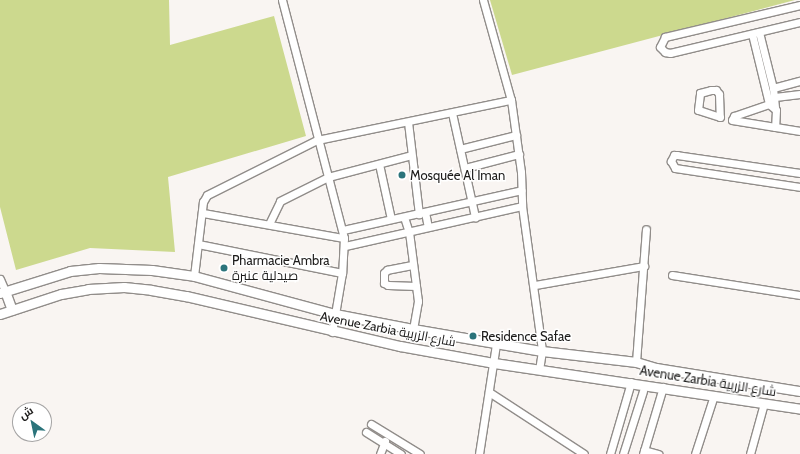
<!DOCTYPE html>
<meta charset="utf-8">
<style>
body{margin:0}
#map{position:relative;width:800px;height:454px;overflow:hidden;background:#f9f5f2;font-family:Cabin,Cairo,sans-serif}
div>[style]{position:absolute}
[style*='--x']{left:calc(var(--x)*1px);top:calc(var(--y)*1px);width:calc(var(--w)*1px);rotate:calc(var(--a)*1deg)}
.green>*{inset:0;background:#ccd98e}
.roads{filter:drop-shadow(1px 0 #918d8a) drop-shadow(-1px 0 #918d8a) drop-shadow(0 1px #918d8a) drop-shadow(0 -1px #918d8a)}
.minor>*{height:7px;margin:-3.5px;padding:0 3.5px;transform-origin:3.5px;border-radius:3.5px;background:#fff}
.major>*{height:9px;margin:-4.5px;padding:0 4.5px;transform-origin:4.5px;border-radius:4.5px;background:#fff}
.dots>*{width:11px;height:11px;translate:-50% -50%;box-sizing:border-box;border:2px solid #fff;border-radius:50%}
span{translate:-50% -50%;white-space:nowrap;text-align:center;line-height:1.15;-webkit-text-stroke:3px #fff;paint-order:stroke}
.poi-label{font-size:13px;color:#1d1c1b}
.left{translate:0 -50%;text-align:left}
.street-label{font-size:13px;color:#1d1c1b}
.north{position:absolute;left:12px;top:402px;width:40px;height:40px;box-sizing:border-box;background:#fff;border:1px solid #a5a4a4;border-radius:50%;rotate:327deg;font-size:11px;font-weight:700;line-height:16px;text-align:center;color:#1d1c1b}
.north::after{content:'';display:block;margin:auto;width:14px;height:18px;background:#2b747b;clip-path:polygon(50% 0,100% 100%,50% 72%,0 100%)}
</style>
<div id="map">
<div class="green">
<div style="clip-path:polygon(0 0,169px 0,170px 45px,274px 16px,306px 136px,168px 177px,175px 252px,90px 248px,16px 270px,0 207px)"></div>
<div style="clip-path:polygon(490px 0,795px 0,512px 75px)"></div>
</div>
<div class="roads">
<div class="minor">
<div style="--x:282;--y:0;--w:246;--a:75.4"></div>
<div style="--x:344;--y:238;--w:35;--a:93"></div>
<div style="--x:342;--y:273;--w:60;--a:99.6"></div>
<div style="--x:483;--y:0;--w:104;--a:74.4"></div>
<div style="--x:511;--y:100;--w:73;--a:82.1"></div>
<div style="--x:521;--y:172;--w:34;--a:88"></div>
<div style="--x:522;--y:206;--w:146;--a:82.1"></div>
<div style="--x:542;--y:351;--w:18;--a:99"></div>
<div style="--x:800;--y:5;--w:139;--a:166.7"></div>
<div style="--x:665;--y:37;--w:11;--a:117"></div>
<div style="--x:660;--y:47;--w:7;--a:45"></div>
<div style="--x:665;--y:52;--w:5;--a:11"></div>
<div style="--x:670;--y:53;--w:134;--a:-13.4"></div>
<div style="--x:759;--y:32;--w:58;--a:76"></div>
<div style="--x:773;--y:88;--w:20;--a:84"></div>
<div style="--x:752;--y:34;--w:72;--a:76.3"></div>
<div style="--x:769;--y:104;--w:9;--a:41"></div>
<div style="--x:776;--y:110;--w:17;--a:93"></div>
<div style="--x:773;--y:88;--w:28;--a:-15"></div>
<div style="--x:711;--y:90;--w:5;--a:0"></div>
<div style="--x:716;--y:90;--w:5;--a:53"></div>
<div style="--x:719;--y:94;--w:23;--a:88"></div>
<div style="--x:720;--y:117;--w:23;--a:-162"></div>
<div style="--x:698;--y:110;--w:17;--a:-83"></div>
<div style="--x:700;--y:93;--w:11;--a:-15"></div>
<div style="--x:775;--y:97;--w:25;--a:-7"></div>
<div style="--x:769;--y:104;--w:37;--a:161"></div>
<div style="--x:734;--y:116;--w:4;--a:117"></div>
<div style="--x:732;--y:120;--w:69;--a:9.2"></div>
<div style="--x:452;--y:113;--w:107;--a:77.5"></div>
<div style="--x:408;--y:122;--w:93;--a:83.2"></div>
<div style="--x:460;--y:149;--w:58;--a:-14"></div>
<div style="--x:379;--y:164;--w:56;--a:77.7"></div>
<div style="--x:465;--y:168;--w:56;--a:-14.5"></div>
<div style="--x:800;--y:173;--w:124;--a:-171.7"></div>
<div style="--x:677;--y:155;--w:3;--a:180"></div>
<div style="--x:674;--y:155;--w:7;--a:117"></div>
<div style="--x:671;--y:161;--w:8;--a:60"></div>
<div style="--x:675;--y:168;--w:126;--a:8.6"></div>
<div style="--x:425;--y:212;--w:15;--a:79"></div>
<div style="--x:203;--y:213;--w:143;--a:10.1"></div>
<div style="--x:404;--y:217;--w:16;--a:72"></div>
<div style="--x:409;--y:232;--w:70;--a:82.6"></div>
<div style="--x:418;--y:301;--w:28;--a:100"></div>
<div style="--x:269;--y:224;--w:25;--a:-64"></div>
<div style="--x:280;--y:201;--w:54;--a:-26.6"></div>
<div style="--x:328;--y:177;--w:86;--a:-14.8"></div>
<div style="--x:343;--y:230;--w:183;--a:-12.6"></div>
<div style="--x:198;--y:244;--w:147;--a:11.4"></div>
<div style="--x:345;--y:246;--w:181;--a:-12.7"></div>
<div style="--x:412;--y:265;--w:25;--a:169"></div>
<div style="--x:387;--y:270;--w:4;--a:135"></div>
<div style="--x:384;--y:273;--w:10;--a:90"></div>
<div style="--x:384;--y:283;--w:4;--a:27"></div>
<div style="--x:388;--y:285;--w:28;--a:2"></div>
<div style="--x:672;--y:275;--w:130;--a:8.9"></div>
<div style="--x:194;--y:276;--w:75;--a:-83.1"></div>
<div style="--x:203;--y:202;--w:8;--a:-60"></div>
<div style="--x:207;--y:195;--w:123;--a:-26.6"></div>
<div style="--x:317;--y:140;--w:198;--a:-11.7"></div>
<div style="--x:0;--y:279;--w:13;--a:67"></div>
<div style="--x:535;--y:285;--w:111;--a:-9.9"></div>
<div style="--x:636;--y:362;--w:133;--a:-85.7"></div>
<div style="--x:489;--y:392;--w:113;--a:33.1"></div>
<div style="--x:371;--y:424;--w:57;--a:31.5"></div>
<div style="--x:366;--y:432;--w:41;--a:32.2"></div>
<div style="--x:644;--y:450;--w:15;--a:16"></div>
<div style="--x:380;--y:454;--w:14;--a:-69"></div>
<div style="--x:479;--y:454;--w:111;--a:-81.2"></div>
<div style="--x:610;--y:454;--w:75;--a:-73.7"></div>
<div style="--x:623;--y:454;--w:66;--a:-72.4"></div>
<div style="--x:643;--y:454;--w:70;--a:-73.4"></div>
<div style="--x:695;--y:454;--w:62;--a:-72.1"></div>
<div style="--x:750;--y:454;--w:53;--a:-74.6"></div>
</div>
<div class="major">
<div style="--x:5;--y:291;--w:20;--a:70"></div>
<div style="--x:0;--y:293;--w:73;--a:-17.4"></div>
<div style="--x:70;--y:271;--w:29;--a:-6"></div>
<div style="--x:99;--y:268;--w:53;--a:2.2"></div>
<div style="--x:152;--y:270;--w:42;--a:8.1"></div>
<div style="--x:194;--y:276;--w:146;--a:15.1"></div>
<div style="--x:335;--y:314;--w:79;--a:10.9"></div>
<div style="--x:413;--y:329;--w:131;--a:9.7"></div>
<div style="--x:542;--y:351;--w:95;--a:6.7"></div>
<div style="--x:636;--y:362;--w:21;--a:17"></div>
<div style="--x:656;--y:368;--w:146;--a:9.1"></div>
<div style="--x:0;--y:314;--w:64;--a:-18.2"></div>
<div style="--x:61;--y:294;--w:27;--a:-10"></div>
<div style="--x:88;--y:289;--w:36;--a:-3"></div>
<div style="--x:124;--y:287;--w:27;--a:6"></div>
<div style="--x:151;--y:290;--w:36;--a:10"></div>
<div style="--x:186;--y:296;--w:220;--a:13.2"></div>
<div style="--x:400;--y:346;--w:96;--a:10.3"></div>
<div style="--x:494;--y:363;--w:309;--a:8.5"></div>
</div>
</div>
<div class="dots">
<div style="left:402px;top:175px;background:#2b747b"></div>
<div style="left:224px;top:268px;background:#2b747b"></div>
<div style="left:473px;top:336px;background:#2b747b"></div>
</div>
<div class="poi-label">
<span class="left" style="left:410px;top:175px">Mosquée Al Iman</span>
<span class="left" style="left:232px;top:268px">Pharmacie Ambra<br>صيدلية عنبرة</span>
<span class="left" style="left:481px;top:336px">Residence Safae</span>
</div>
<div class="street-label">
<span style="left:388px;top:329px;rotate:11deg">Avenue Zarbia شارع الزربية</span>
<span style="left:708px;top:381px;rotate:9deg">Avenue Zarbia شارع الزربية</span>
</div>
<div class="north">ش</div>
</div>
